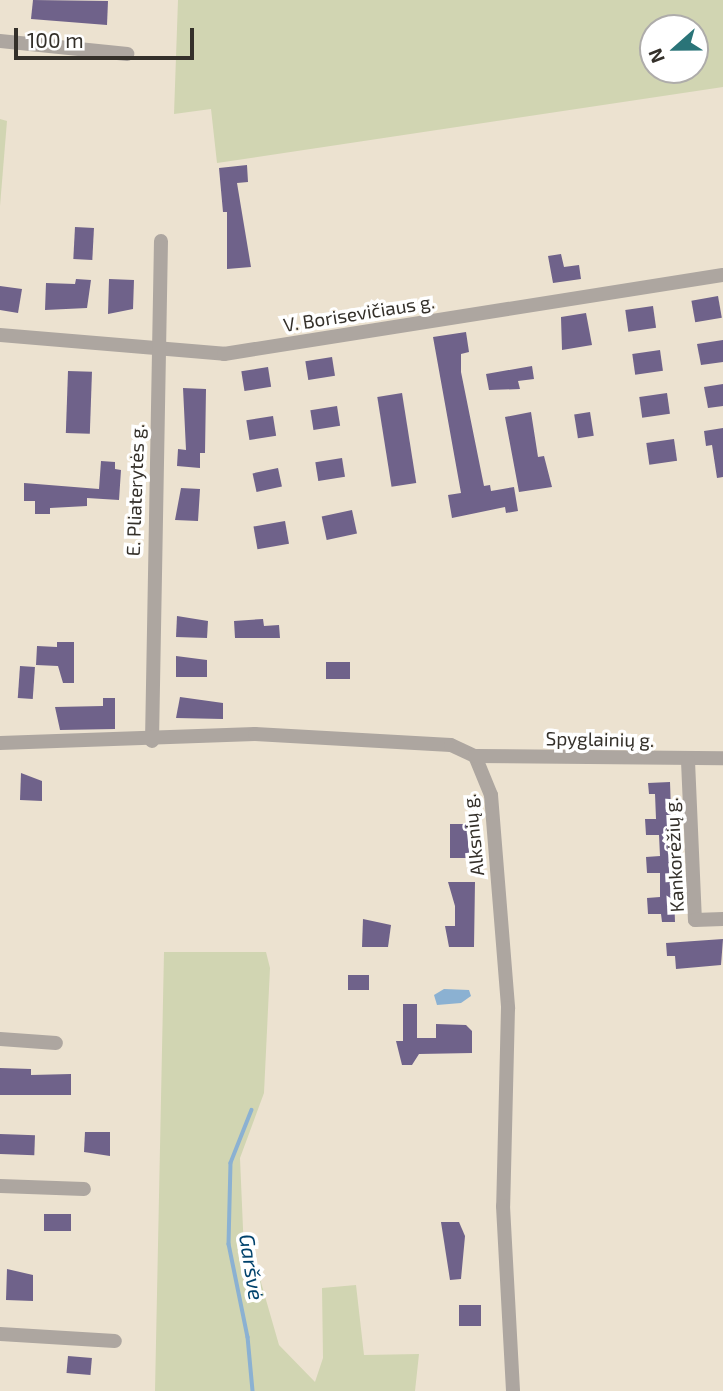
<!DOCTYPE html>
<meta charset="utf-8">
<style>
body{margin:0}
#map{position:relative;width:723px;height:1391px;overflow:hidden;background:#ece2d0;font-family:"Exo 2",sans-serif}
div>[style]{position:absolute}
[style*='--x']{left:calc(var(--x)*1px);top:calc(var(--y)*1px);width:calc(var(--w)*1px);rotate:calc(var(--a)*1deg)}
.green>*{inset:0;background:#d1d5b2}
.water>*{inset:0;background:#8bb1d2}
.stream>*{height:3.5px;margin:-1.75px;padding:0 1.75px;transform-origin:1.75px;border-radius:1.75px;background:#8bb1d2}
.building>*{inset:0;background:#6f628a;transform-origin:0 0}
.street>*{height:14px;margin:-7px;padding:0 7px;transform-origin:7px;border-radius:7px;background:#ada6a0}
span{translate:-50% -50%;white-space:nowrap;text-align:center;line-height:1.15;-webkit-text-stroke:7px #fff;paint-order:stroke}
.street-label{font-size:19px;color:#34302a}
.water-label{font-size:21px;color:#00426c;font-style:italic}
.north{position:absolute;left:639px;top:14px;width:70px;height:70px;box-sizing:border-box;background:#fff;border:2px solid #aeacaa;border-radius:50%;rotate:249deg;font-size:19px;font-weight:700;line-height:28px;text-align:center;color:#34302a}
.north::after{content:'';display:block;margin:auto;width:24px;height:32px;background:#2a7478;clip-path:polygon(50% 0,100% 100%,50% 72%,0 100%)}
.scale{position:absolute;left:14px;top:28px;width:180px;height:32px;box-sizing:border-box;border:4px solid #34302a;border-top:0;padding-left:9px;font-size:21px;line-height:24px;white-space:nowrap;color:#34302a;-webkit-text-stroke:5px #fff;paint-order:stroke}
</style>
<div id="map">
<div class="green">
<div style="clip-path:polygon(evenodd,178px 0,723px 0,723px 87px,217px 163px,211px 109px,174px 114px,178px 0,653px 28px,695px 28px,695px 70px,653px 70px,653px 28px)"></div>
<div style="clip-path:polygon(0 119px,7px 121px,0 206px)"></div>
<div style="clip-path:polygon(164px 952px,266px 952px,270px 968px,264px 1093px,240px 1158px,244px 1252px,258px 1272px,279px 1345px,315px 1382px,323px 1358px,322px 1288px,356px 1285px,364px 1355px,419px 1354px,415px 1391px,155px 1391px)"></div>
</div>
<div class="water">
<div style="clip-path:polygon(444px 989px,469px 990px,471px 996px,461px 1003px,437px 1005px,434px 995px)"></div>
</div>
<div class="stream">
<div style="--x:252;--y:1110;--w:57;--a:111.6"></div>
<div style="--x:231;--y:1163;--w:81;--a:91.4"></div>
<div style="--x:229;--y:1244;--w:95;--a:78.5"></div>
<div style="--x:248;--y:1337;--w:54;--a:84.7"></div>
</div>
<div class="building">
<div style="clip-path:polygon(33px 0,108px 1px,107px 25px,31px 19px)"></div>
<div style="clip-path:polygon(247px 165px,248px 182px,237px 183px,251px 267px,227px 269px,227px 212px,223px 212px,219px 168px)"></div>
<div style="left:75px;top:227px;width:19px;height:32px;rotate:3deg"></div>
<div style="clip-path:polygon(561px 254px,564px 267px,579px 265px,581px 279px,553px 283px,548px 256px)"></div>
<div style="clip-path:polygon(76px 279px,91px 280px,87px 308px,45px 310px,46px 283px,75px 284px)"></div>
<div style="clip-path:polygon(134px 280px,133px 309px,108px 314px,109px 279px)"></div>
<div style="clip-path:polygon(0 286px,22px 289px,18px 313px,0 310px)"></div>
<div style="left:718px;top:296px;width:22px;height:27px;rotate:80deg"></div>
<div style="left:653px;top:306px;width:22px;height:28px;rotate:82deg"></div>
<div style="clip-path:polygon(586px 313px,592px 345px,562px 350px,561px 317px)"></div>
<div style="clip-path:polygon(466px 332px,469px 352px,461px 354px,461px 372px,484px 486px,490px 485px,491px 491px,514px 487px,518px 511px,506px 513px,505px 507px,452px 518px,448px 495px,461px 493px,433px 337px)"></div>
<div style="clip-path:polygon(723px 340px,723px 362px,701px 365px,697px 344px)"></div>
<div style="left:660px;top:350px;width:21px;height:28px;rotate:82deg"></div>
<div style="left:332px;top:357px;width:19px;height:27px;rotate:81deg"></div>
<div style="clip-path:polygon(532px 366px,534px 379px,518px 381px,520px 389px,489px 390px,486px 374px)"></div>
<div style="left:268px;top:367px;width:20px;height:27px;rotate:81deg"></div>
<div style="left:68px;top:371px;width:24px;height:62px;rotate:2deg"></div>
<div style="clip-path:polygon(723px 384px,723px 406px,708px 408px,704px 387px)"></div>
<div style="clip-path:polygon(183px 388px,206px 389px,205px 453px,200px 453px,200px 468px,177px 466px,178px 449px,186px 450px)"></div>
<div style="left:402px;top:393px;width:91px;height:25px;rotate:81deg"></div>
<div style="left:667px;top:393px;width:21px;height:28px;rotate:82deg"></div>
<div style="left:337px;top:406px;width:20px;height:27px;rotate:81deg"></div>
<div style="clip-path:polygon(531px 412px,538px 457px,544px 456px,552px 487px,519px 492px,505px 417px)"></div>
<div style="left:590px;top:412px;width:24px;height:16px;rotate:81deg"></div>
<div style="left:273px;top:416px;width:20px;height:27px;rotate:81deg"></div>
<div style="clip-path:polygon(723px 428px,723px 477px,717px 478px,712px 445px,706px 446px,704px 431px)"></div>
<div style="left:674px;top:439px;width:22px;height:28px;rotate:82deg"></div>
<div style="left:342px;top:458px;width:19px;height:27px;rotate:81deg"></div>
<div style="clip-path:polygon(101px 461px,115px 462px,115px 469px,121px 470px,119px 500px,87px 498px,87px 506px,50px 508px,50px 514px,35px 514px,35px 501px,24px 501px,24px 483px,99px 489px)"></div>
<div style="left:278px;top:468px;width:19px;height:26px;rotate:78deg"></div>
<div style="clip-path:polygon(181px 488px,200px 489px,198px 521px,175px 520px)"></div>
<div style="left:352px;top:510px;width:24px;height:31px;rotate:78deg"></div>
<div style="left:285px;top:521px;width:23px;height:32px;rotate:80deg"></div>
<div style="clip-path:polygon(177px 616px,208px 621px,207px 638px,176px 637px)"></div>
<div style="clip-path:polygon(263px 619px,264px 626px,279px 625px,280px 638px,235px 638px,234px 621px)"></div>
<div style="clip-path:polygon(57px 642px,74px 642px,74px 683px,63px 683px,58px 666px,36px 665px,37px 646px,57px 647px)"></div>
<div style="clip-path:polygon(176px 656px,207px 660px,207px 677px,176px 677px)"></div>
<div style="left:326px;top:662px;width:24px;height:17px"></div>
<div style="left:20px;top:666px;width:15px;height:32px;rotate:4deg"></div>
<div style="clip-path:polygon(180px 697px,223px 703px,223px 719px,176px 718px)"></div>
<div style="clip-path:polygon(103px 698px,115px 698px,115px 729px,60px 730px,55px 707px,103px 706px)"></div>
<div style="clip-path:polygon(21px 773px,42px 781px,42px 801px,20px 800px)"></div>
<div style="clip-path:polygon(670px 782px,675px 922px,662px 922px,661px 914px,648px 914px,647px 898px,660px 897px,660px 873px,647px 873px,646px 857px,660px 856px,659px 835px,646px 835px,645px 819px,656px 819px,655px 794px,649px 794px,648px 783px)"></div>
<div style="left:450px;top:824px;width:21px;height:34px"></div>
<div style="clip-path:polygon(448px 882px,475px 882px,474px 947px,449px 947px,445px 926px,455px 926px,455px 906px)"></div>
<div style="clip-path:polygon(363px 919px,391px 925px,388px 947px,362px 947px)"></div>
<div style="clip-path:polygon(723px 939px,721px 965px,676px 969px,675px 956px,667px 956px,666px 943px)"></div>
<div style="left:348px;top:975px;width:21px;height:15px"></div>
<div style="clip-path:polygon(403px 1004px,417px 1004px,417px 1038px,436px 1038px,436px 1024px,466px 1025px,472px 1031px,472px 1053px,419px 1054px,412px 1065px,402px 1065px,396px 1041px,403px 1041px)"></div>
<div style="clip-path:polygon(0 1068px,31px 1069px,31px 1075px,71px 1074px,71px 1095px,0 1095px)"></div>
<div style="clip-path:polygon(85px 1132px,110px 1132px,110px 1156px,84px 1152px)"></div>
<div style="left:0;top:1134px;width:35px;height:20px;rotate:2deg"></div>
<div style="left:44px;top:1214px;width:27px;height:17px"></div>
<div style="clip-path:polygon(441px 1222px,459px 1222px,465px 1236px,461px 1279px,450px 1280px)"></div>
<div style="clip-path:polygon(7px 1269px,33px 1275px,33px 1301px,6px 1300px)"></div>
<div style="left:459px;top:1305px;width:22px;height:21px"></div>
<div style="left:68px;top:1356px;width:24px;height:17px;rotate:5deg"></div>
</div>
<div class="street">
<div style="--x:0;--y:41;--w:128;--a:5.8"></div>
<div style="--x:0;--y:335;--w:225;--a:4.8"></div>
<div style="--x:224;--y:354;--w:505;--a:-9"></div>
<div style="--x:152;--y:741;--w:500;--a:-88.97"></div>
<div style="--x:0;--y:743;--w:255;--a:-2"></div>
<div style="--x:255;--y:734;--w:196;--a:3.2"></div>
<div style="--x:451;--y:745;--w:26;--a:25"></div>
<div style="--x:475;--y:756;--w:42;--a:67.7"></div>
<div style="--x:491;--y:795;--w:214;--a:85.4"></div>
<div style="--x:508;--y:1008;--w:198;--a:91.4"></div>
<div style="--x:503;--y:1206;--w:185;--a:86.9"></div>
<div style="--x:475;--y:756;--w:248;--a:0.5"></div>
<div style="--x:688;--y:761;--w:159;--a:87.5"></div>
<div style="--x:695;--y:920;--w:28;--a:-2"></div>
<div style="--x:0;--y:1039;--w:56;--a:4.1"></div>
<div style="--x:0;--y:1186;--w:84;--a:2"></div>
<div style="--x:0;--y:1334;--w:115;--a:3.5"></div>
</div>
<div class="street-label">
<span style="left:359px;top:313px;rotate:-9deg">V. Borisevičiaus g.</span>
<span style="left:135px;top:490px;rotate:-88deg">E. Pliaterytės g.</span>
<span style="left:600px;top:739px;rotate:1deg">Spyglainių g.</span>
<span style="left:473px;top:835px;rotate:-96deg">Alksnių g.</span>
<span style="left:674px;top:855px;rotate:-93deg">Kankorėžių g.</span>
</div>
<div class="water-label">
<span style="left:252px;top:1267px;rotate:81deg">Garšvė</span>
</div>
<div class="north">N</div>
<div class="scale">100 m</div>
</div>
